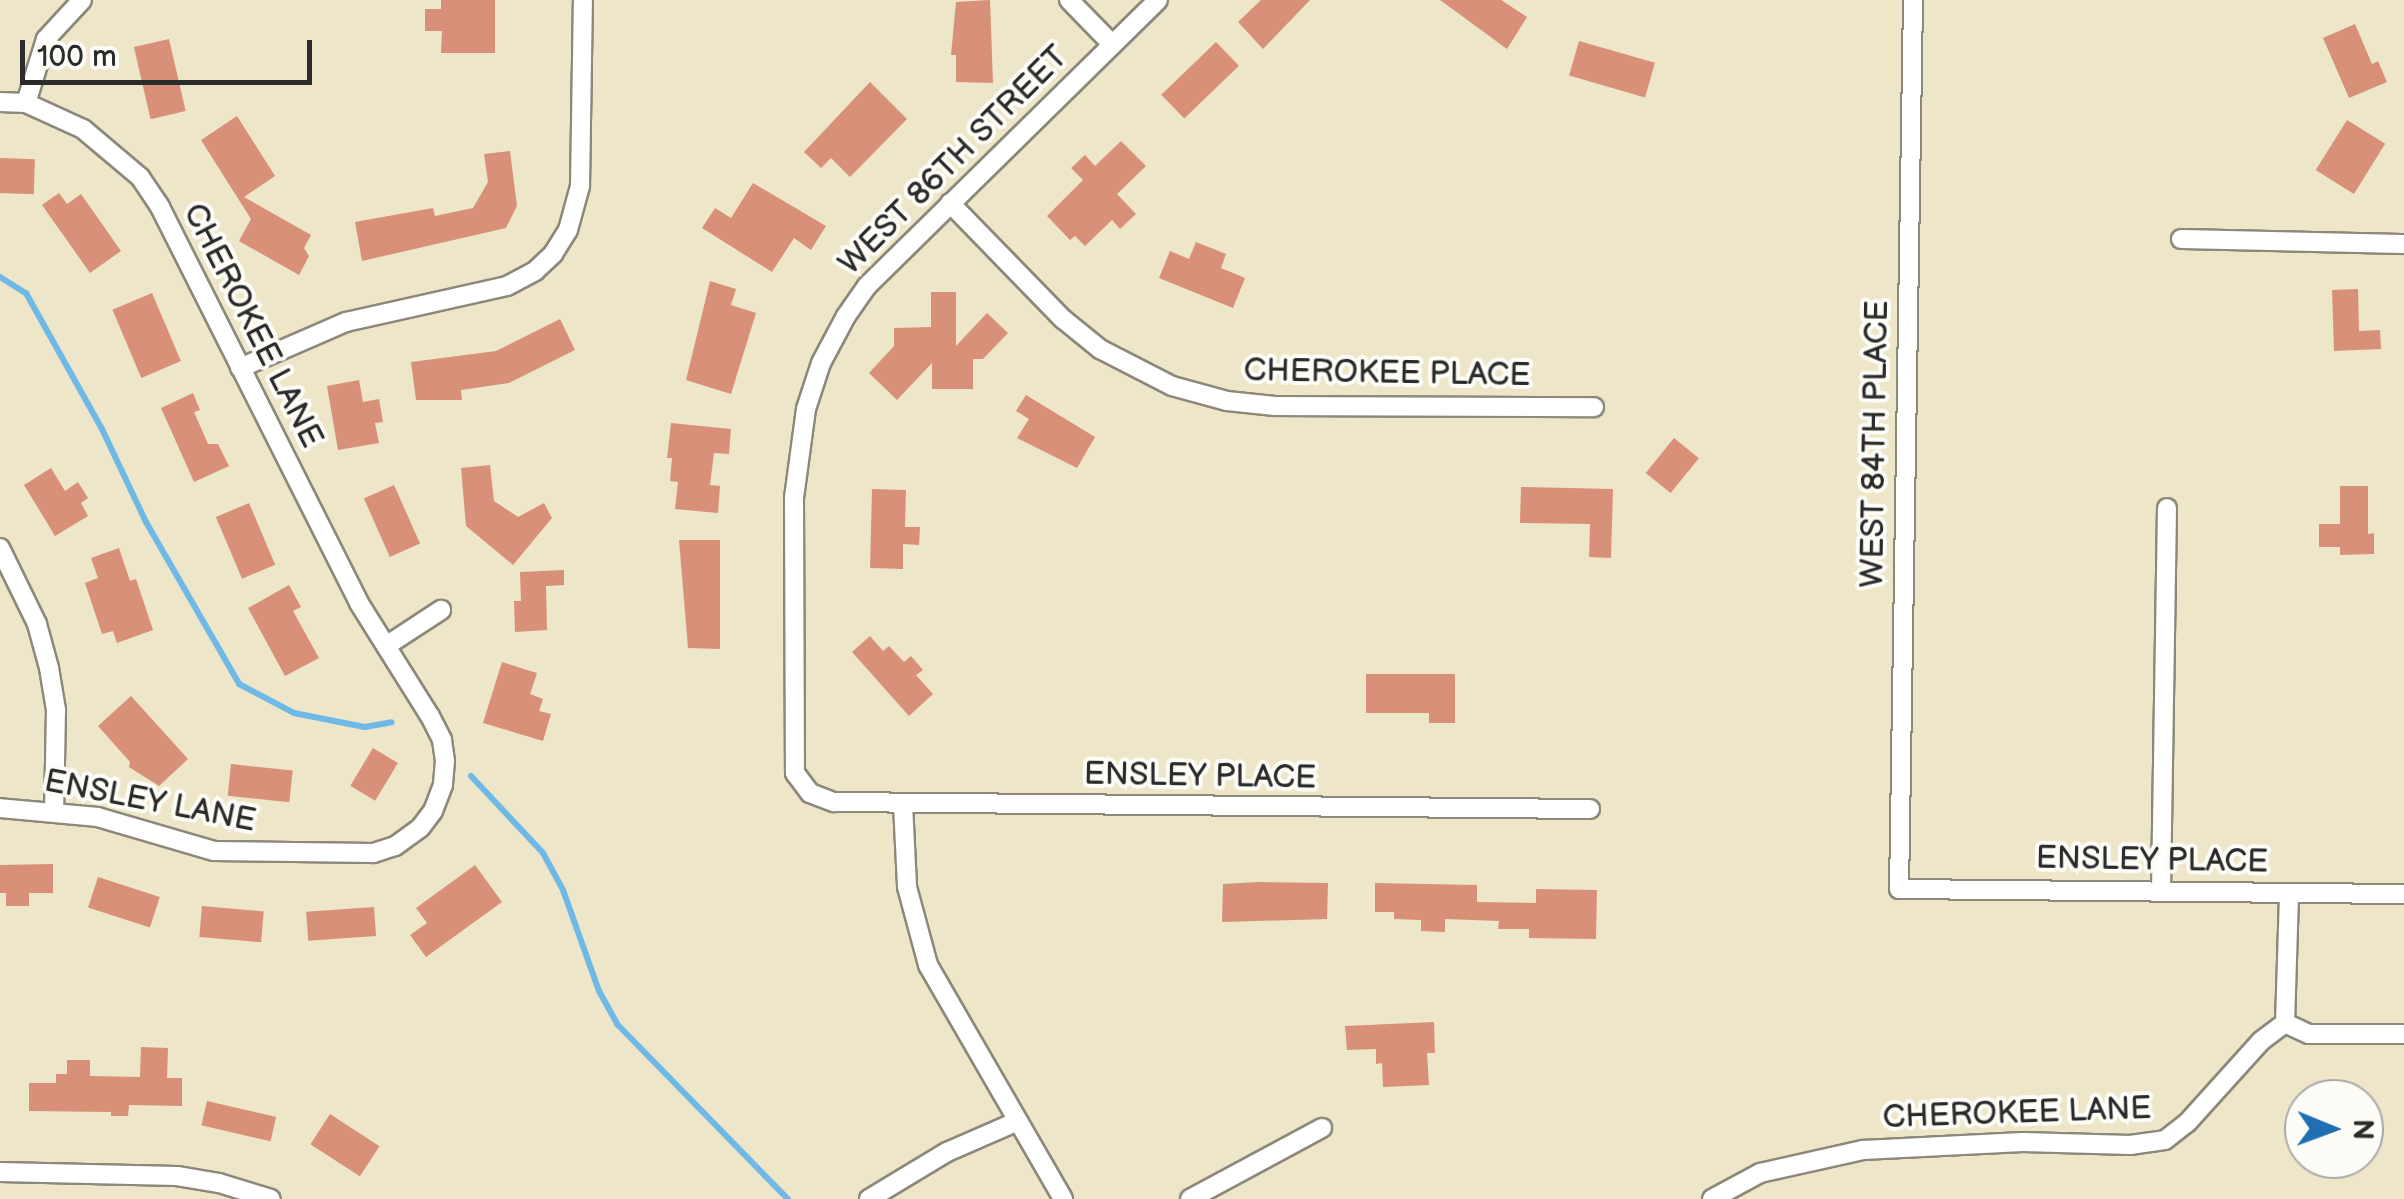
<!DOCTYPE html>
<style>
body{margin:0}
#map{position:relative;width:2404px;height:1199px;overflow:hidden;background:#ede6c9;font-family:"Balsamiq Sans",sans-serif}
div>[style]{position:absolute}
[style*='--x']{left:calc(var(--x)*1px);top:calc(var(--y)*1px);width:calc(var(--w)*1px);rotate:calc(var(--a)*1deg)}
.stream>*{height:6px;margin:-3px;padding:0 3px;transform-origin:3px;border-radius:3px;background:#6fb9e7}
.building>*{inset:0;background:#d99078;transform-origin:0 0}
.roads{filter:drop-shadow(2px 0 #8c887a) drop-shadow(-2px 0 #8c887a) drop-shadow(0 2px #8c887a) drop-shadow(0 -2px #8c887a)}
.street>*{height:18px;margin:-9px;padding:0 9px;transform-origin:9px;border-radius:9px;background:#fff}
span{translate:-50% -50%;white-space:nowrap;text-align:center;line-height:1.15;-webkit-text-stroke:8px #fdfcf7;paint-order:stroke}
.street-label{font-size:32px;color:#2b2b2b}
.north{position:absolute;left:2284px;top:1079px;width:100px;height:100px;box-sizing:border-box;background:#fdfcf7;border:2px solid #a9a8a5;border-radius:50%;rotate:91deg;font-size:28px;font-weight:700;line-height:40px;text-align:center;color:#2b2b2b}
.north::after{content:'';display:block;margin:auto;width:35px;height:45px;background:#1f6fb2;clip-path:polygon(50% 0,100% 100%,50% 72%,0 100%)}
.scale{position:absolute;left:20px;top:40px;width:292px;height:45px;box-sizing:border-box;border:5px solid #2b2b2b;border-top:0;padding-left:12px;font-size:30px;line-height:35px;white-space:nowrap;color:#2b2b2b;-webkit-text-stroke:8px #fdfcf7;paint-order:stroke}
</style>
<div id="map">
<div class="stream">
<div style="--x:0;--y:277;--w:31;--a:32"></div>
<div style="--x:26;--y:293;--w:156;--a:60.8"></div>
<div style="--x:102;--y:429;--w:103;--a:64.7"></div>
<div style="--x:146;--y:522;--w:187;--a:60.1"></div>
<div style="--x:239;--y:684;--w:62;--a:27.8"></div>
<div style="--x:294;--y:713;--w:72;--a:11.2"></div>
<div style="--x:365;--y:727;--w:27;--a:-10"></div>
<div style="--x:471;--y:776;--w:105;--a:46.9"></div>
<div style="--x:543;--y:853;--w:42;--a:61.6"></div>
<div style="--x:563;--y:890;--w:107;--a:70.4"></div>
<div style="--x:599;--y:991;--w:38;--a:61"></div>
<div style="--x:617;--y:1024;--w:245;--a:45.7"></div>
</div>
<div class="building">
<div style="clip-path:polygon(441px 0,495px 0,495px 53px,441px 53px,442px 31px,425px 31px,425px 9px,441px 9px)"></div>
<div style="clip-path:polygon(990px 0,993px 83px,956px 82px,956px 55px,951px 55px,956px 2px)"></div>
<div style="clip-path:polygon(1261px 0,1310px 0,1263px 49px,1238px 22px)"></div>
<div style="clip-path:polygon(1440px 0,1501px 0,1527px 17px,1507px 49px)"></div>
<div style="clip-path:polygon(2355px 24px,2372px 64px,2378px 61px,2387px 82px,2349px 98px,2323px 38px)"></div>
<div style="left:169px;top:39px;width:74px;height:36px;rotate:77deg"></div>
<div style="left:1579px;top:41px;width:79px;height:36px;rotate:16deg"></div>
<div style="left:1216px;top:42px;width:33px;height:76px;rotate:46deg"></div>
<div style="clip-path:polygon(870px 82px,907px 119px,850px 177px,831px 158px,821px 168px,804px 152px)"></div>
<div style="clip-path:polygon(237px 116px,275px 176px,244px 197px,311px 235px,304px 248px,309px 256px,299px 275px,239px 241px,251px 219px,201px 140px)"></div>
<div style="left:2347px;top:120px;width:45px;height:59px;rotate:32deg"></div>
<div style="clip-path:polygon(1121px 141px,1146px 166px,1117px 194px,1136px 214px,1120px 229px,1112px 220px,1085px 246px,1075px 236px,1070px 240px,1047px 216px,1083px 180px,1071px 168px,1085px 155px,1095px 166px)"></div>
<div style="clip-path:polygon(510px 151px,517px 206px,506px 228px,362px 261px,355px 222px,433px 208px,435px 216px,473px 208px,488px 182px,484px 154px)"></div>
<div style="left:0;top:158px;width:35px;height:35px;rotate:2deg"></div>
<div style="clip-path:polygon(753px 183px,826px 226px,811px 250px,794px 238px,772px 272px,702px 228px,715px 208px,731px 218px)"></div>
<div style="clip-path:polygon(59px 193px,67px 204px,81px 194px,121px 251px,90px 273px,42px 205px)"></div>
<div style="clip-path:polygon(1196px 242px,1226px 254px,1221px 268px,1245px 278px,1233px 308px,1159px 278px,1170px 251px,1189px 259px)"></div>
<div style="clip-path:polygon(710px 281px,736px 289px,731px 305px,756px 313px,731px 394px,686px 380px)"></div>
<div style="clip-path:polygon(2358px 289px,2359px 331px,2380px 330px,2381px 349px,2334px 351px,2332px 290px)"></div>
<div style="clip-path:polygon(931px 292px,956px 292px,956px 346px,987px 313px,1008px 333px,983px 359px,973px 359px,973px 389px,932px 389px,932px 363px,897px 400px,869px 373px,894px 346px,894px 328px,931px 327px)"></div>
<div style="left:152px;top:293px;width:74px;height:43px;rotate:67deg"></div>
<div style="clip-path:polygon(560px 319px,575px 350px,509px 383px,461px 390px,462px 400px,416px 400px,411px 362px,496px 351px)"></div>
<div style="clip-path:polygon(359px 380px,363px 402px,379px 399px,383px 422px,375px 423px,379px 443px,338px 450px,327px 386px)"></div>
<div style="clip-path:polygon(193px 393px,200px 410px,194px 412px,208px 444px,218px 444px,229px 466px,194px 482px,161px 408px)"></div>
<div style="clip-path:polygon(1026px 395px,1095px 437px,1077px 468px,1017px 438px,1029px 419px,1016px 411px)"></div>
<div style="clip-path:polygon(671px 423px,731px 429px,729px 454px,714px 453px,710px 485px,720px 486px,718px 513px,675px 509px,678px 482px,670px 481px,672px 458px,667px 458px)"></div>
<div style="left:1674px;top:438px;width:32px;height:45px;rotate:39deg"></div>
<div style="clip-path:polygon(490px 465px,494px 501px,518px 517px,544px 503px,552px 518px,513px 565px,466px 526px,461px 468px)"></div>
<div style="clip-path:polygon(51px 468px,65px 491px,78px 482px,88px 498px,81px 503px,88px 516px,55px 536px,24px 485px)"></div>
<div style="left:394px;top:485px;width:64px;height:33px;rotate:66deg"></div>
<div style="clip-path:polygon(2340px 486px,2368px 486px,2368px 534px,2374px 533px,2374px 554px,2340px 555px,2340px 547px,2319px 547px,2319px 524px,2340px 524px)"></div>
<div style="clip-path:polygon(1521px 487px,1613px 489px,1611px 558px,1589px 557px,1590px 524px,1520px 523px)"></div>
<div style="clip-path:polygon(872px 489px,906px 490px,905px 527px,920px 527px,919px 545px,903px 544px,903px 569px,870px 568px)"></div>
<div style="left:249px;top:503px;width:67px;height:36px;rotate:67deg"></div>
<div style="clip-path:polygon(679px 540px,720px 540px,720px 649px,688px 648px)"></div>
<div style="clip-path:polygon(119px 548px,130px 581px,136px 579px,153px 630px,117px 643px,113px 631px,102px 634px,85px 583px,98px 578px,91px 558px)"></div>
<div style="clip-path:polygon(564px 570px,564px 585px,546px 586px,547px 630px,515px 632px,514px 601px,521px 601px,520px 572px)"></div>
<div style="clip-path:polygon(289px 585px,301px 607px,293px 611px,319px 658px,285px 676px,248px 608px)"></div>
<div style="clip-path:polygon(870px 636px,883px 651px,889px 646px,904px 662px,911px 656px,923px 670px,916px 675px,933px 694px,909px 716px,852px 652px)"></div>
<div style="clip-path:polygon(502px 662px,537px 673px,530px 694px,543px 699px,539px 711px,551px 714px,543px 741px,483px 723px)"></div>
<div style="clip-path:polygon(1366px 674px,1455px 674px,1455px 723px,1429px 723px,1429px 713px,1366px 713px)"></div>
<div style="clip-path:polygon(131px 696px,188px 759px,159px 786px,129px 767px,130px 762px,98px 726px)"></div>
<div style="left:373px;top:748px;width:29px;height:44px;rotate:31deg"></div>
<div style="left:231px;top:764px;width:62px;height:32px;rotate:6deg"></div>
<div style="clip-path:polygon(53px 864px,53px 893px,29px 893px,29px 906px,6px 906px,6px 893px,0 893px,0 865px)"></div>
<div style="clip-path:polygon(475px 865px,502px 902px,426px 957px,410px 935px,427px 923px,416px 908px)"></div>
<div style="left:98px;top:877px;width:65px;height:32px;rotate:18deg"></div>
<div style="clip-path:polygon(1259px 882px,1328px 883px,1327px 919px,1222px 922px,1223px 884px)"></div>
<div style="clip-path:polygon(1375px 883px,1477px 885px,1477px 902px,1536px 903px,1536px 889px,1597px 890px,1596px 939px,1529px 938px,1529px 929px,1498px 929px,1499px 921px,1445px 919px,1445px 932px,1421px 931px,1421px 920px,1394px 919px,1394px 912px,1375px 912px)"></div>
<div style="left:202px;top:906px;width:62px;height:31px;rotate:5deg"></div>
<div style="left:374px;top:907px;width:29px;height:68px;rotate:86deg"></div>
<div style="clip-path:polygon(1434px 1022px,1435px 1053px,1427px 1053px,1429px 1085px,1383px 1087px,1382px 1063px,1376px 1064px,1376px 1049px,1347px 1050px,1345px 1026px)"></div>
<div style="clip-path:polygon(141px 1047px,168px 1048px,167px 1078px,182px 1078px,182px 1106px,129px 1105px,128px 1116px,111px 1116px,111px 1112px,29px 1111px,29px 1083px,56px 1083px,56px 1074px,67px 1074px,67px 1060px,90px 1060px,90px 1076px,140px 1077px)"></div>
<div style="left:207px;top:1101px;width:71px;height:25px;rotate:13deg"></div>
<div style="left:330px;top:1114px;width:59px;height:36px;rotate:33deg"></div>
</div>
<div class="roads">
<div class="street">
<div style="--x:1069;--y:0;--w:62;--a:45.7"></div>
<div style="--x:1158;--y:0;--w:408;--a:135.5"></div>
<div style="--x:867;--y:286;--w:37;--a:125"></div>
<div style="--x:846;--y:316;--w:53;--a:118"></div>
<div style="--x:821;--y:363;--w:48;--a:108.1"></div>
<div style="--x:806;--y:409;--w:90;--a:97.7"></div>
<div style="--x:794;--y:498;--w:275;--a:89.8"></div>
<div style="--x:795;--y:773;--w:25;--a:53"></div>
<div style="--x:810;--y:793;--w:26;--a:21"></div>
<div style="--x:834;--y:802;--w:756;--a:0.53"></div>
<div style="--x:1913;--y:0;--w:889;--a:90.9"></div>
<div style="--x:1899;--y:889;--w:505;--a:0.57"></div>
<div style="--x:0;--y:102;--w:26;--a:2"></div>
<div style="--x:26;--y:103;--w:63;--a:24.5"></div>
<div style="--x:83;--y:129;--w:75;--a:40.1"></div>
<div style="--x:140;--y:177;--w:36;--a:56"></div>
<div style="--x:160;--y:207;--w:443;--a:63.3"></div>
<div style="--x:359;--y:603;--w:133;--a:57.9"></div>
<div style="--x:430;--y:716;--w:27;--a:63"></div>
<div style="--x:442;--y:740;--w:21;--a:82"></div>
<div style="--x:445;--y:761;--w:24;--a:95"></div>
<div style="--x:443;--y:785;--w:28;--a:111"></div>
<div style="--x:433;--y:811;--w:21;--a:127"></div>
<div style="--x:420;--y:828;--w:31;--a:144"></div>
<div style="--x:395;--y:846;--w:23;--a:162"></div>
<div style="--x:373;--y:853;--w:159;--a:-179.3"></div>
<div style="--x:214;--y:851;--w:121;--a:-163.7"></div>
<div style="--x:98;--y:817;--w:98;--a:-174.8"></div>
<div style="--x:26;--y:103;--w:67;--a:-72.6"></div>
<div style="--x:46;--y:39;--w:53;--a:-47.3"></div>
<div style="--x:950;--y:203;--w:162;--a:45.8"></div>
<div style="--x:1063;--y:319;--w:48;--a:39"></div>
<div style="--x:1100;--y:349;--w:81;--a:27.2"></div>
<div style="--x:1172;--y:386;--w:57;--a:15.3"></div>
<div style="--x:1227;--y:401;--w:48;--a:5.9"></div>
<div style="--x:1275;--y:406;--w:319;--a:0.2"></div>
<div style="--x:2181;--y:239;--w:223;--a:1.3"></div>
<div style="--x:240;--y:368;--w:116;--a:-23.5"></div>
<div style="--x:346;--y:322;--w:165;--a:-12.6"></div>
<div style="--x:507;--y:286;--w:32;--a:-28"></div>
<div style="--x:535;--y:271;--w:25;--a:-43"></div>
<div style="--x:553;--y:254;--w:28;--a:-58"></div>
<div style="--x:568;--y:230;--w:46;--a:-74.7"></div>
<div style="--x:580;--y:186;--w:186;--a:-89.1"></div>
<div style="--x:0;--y:548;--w:85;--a:64"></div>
<div style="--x:37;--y:624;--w:46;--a:74.7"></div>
<div style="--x:49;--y:668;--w:43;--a:80.5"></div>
<div style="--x:56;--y:710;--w:100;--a:91.1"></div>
<div style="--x:386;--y:646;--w:66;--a:-33.2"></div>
<div style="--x:903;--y:804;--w:83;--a:87.2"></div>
<div style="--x:907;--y:887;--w:81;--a:74.9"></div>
<div style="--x:928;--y:965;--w:270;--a:60"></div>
<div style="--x:2161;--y:890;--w:382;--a:-89.1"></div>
<div style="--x:2285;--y:1023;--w:130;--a:-88.2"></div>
<div style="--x:2285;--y:1023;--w:26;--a:25"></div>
<div style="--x:2309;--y:1034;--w:95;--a:0"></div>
<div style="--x:0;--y:1172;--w:177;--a:1.3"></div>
<div style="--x:177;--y:1176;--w:43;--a:9.5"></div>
<div style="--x:219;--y:1183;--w:54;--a:17.1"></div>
<div style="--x:869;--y:1199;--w:91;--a:-31.1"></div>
<div style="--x:947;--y:1152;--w:75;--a:-23.5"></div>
<div style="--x:1190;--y:1199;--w:150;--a:-28.3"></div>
<div style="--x:1712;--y:1199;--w:55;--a:-28.4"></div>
<div style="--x:1760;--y:1173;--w:106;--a:-12.6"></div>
<div style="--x:1863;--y:1150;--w:160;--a:-2.9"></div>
<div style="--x:2023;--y:1142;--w:107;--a:1.6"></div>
<div style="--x:2130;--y:1145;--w:35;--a:-8"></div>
<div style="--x:2165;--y:1140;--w:28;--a:-38"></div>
<div style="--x:2187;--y:1123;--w:110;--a:-47.9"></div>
<div style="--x:2261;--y:1041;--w:30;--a:-37"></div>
</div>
</div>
<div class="street-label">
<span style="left:954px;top:161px;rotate:-45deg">WEST 86TH STREET</span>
<span style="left:252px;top:326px;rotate:63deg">CHEROKEE LANE</span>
<span style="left:1387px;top:374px;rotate:1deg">CHEROKEE PLACE</span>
<span style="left:1876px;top:444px;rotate:-89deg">WEST 84TH PLACE</span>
<span style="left:1200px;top:777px;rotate:1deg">ENSLEY PLACE</span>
<span style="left:150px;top:802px;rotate:11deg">ENSLEY LANE</span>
<span style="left:2152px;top:861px;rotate:1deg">ENSLEY PLACE</span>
<span style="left:2017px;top:1114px;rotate:-2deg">CHEROKEE LANE</span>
</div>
<div class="north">N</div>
<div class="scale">100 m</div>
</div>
